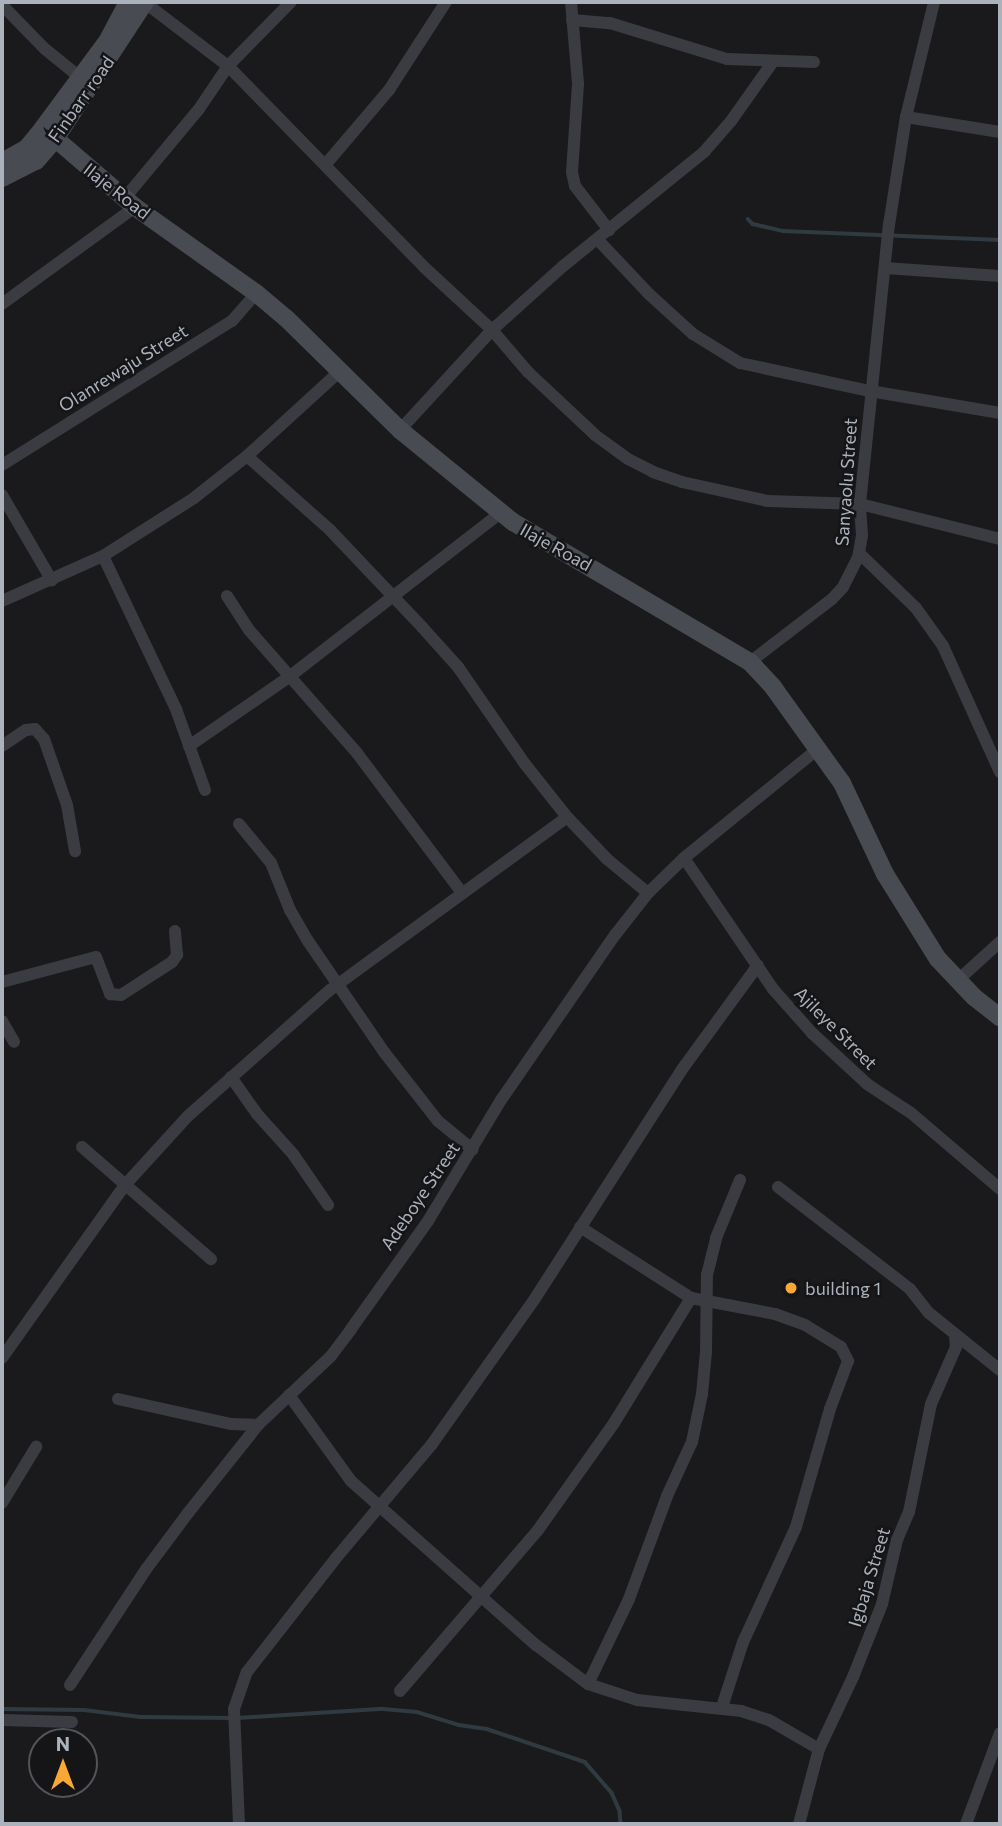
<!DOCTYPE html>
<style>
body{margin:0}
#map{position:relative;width:1002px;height:1826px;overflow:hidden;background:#1a1a1c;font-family:Commissioner,sans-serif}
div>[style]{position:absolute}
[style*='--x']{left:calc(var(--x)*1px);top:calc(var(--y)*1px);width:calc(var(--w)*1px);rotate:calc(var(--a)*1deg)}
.stream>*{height:3.5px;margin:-1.75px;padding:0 1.75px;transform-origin:1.75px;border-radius:1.75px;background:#2f3a41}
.street>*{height:12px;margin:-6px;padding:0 6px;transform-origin:6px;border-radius:6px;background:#3a3c41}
.secondary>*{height:18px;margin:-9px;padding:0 9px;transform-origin:9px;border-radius:9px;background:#484b51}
.dots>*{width:19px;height:19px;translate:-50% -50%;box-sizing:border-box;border:4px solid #151517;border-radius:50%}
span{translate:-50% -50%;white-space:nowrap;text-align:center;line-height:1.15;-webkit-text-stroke:5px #151517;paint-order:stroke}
.street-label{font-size:18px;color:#acb2bc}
.poi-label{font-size:18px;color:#acb2bc}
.left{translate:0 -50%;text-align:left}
.frame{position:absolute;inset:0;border:4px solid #acb2bc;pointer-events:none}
.north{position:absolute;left:28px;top:1728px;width:70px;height:70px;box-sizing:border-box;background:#151517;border:2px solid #515459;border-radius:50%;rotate:0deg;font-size:19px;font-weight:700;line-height:28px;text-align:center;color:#acb2bc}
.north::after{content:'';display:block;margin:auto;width:24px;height:32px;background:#f9a735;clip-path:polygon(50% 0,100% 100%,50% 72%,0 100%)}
</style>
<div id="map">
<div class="stream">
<div style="--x:748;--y:219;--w:7;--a:45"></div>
<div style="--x:753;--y:224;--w:31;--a:13"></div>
<div style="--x:783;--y:231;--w:217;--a:2.4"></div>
<div style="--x:2;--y:1709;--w:82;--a:0.7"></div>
<div style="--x:84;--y:1710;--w:57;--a:7"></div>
<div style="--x:141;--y:1717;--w:89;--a:0.6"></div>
<div style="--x:238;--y:1718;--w:145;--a:-3.6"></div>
<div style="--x:383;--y:1709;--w:34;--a:5"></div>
<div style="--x:417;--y:1712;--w:44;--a:17.2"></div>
<div style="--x:459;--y:1725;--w:28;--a:8"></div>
<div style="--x:487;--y:1729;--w:103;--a:18.6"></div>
<div style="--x:585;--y:1762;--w:41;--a:48.9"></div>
<div style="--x:612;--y:1793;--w:20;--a:66"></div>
<div style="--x:620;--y:1811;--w:13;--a:86"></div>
</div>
<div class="street">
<div style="--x:144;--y:2;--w:106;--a:37.3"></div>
<div style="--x:228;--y:66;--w:281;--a:45.7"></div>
<div style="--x:424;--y:267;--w:93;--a:42.8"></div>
<div style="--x:492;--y:330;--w:55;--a:49.4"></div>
<div style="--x:528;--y:372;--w:92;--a:43.2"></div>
<div style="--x:595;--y:435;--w:41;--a:36"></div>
<div style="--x:628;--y:459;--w:28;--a:27"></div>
<div style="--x:653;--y:472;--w:31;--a:19"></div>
<div style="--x:682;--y:482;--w:88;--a:12.5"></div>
<div style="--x:768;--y:501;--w:92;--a:1.9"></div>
<div style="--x:860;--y:504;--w:144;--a:14"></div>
<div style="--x:571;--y:2;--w:82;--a:85.1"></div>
<div style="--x:578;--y:84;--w:88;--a:93.9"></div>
<div style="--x:572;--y:172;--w:14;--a:78"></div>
<div style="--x:575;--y:186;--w:56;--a:52.3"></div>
<div style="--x:2;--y:5;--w:62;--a:45.7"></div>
<div style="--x:45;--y:49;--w:54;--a:39"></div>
<div style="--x:572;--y:20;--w:38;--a:5"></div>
<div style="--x:610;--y:23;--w:122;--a:17.1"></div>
<div style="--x:727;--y:59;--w:87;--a:2"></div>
<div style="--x:906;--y:117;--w:95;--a:9.1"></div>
<div style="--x:326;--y:164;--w:97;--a:-49.6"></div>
<div style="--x:389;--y:90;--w:105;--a:-57.1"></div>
<div style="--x:124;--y:199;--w:117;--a:-50.2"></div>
<div style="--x:199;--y:109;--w:52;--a:-56"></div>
<div style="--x:228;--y:66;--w:90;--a:-45.5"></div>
<div style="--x:598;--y:240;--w:74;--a:46.6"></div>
<div style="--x:649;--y:294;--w:59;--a:42.3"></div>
<div style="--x:693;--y:334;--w:55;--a:31.7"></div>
<div style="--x:740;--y:363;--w:133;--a:12.2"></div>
<div style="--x:870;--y:391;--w:132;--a:9.6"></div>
<div style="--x:885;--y:268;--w:115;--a:4"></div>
<div style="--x:2;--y:304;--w:165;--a:-36.1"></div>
<div style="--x:400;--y:430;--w:136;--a:-47.4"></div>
<div style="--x:492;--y:330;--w:94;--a:-42"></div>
<div style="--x:562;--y:267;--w:183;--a:-39"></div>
<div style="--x:704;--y:152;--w:41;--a:-48.9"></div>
<div style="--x:731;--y:121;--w:71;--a:-54.7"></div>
<div style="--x:247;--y:456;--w:111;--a:41.7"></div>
<div style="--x:330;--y:530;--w:134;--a:46.5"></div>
<div style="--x:422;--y:627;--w:54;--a:48"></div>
<div style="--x:458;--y:667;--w:118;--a:55.4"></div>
<div style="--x:525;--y:764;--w:68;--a:51.6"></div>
<div style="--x:567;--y:817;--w:58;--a:46.4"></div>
<div style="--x:607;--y:859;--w:53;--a:39.7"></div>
<div style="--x:2;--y:465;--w:271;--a:-32.1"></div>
<div style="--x:232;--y:321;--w:37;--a:-49"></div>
<div style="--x:2;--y:495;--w:99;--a:59.8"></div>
<div style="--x:859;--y:553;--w:79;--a:44"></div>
<div style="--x:916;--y:608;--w:47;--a:54.6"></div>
<div style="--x:943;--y:646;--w:138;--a:65.7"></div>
<div style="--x:103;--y:556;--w:170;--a:64.5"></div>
<div style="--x:176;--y:709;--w:86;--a:70.3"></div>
<div style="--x:227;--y:596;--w:40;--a:57.1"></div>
<div style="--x:249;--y:630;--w:164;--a:48.7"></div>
<div style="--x:357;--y:753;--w:175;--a:53.1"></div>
<div style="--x:2;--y:601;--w:111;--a:-24"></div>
<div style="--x:103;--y:556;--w:108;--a:-32.5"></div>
<div style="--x:194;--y:498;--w:68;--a:-38.4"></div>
<div style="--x:247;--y:456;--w:126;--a:-42.4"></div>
<div style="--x:750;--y:662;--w:103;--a:-37.5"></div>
<div style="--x:832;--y:599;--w:16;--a:-47"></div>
<div style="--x:843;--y:587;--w:33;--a:-63"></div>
<div style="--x:858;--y:558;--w:23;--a:-80"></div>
<div style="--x:862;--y:535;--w:31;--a:-94"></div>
<div style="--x:860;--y:504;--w:281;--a:-84.1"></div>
<div style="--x:889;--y:225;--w:109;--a:-81.1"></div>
<div style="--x:906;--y:117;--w:118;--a:-76.3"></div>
<div style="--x:2;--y:746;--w:29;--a:-34"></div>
<div style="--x:26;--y:730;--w:9;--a:-6"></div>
<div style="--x:35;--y:729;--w:13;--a:48"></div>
<div style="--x:44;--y:739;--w:70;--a:70.8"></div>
<div style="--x:67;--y:805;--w:47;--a:80.1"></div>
<div style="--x:189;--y:746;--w:121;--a:-34.6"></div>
<div style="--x:289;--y:677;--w:269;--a:-37.8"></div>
<div style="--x:239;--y:824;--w:50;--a:50.6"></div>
<div style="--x:271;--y:863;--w:51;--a:68"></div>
<div style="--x:290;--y:910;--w:36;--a:60"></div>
<div style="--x:308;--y:941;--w:135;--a:55.6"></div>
<div style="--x:384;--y:1052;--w:88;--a:52"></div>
<div style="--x:438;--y:1121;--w:45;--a:39.6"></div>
<div style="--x:684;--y:858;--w:158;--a:55.8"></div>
<div style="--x:773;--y:989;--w:59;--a:48.4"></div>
<div style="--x:812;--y:1033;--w:75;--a:42.8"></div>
<div style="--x:867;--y:1084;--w:53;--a:33.4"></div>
<div style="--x:911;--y:1113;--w:117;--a:40.5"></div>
<div style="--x:958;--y:980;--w:57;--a:-42.1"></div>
<div style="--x:2;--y:982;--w:97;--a:-14.9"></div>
<div style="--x:96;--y:957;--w:40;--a:69"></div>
<div style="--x:110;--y:994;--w:11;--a:5"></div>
<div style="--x:121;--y:995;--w:61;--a:-32.9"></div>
<div style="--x:172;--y:962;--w:9;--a:-54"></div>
<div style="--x:177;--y:955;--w:24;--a:-95"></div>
<div style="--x:2;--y:1021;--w:24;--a:60"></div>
<div style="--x:231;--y:1077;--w:45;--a:54.9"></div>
<div style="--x:257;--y:1114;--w:54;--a:48"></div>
<div style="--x:293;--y:1154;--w:62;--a:55.5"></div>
<div style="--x:82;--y:1147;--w:171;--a:41"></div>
<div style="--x:778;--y:1187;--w:167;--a:37.7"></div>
<div style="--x:910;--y:1289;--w:31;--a:52"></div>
<div style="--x:929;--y:1313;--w:91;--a:38.8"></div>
<div style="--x:580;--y:1227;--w:132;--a:32.6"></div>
<div style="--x:691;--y:1298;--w:86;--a:10.8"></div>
<div style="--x:775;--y:1314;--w:32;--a:20"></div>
<div style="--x:805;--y:1325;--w:42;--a:31.4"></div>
<div style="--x:841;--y:1347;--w:16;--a:63"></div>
<div style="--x:848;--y:1361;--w:51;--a:110.6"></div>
<div style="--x:830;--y:1409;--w:123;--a:106.1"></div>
<div style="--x:796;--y:1527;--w:127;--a:114.7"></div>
<div style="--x:743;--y:1642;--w:68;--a:107.9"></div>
<div style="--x:2;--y:1358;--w:212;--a:-54.6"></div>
<div style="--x:125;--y:1185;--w:93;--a:-47.6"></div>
<div style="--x:188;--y:1116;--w:190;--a:-41.6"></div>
<div style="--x:330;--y:990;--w:293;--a:-36.1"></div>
<div style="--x:289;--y:1395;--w:106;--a:54.2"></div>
<div style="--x:351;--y:1481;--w:247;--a:41.6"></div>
<div style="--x:536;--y:1645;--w:65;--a:36.9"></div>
<div style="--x:588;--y:1684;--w:52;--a:18.1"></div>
<div style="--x:637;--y:1700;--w:105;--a:6"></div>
<div style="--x:741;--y:1711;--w:29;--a:18"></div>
<div style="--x:769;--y:1720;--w:58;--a:30.1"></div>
<div style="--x:118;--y:1399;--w:116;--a:12.5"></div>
<div style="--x:231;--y:1424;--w:27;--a:2"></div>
<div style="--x:2;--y:1503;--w:66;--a:-58.7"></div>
<div style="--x:588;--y:1684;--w:94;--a:-64.2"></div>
<div style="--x:629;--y:1599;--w:110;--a:-69.7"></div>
<div style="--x:667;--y:1496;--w:60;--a:-65.2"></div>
<div style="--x:692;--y:1442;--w:49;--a:-78.2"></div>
<div style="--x:702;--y:1394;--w:42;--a:-84.6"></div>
<div style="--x:706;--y:1352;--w:77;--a:-89.3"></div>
<div style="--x:707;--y:1275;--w:38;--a:-76"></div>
<div style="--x:716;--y:1238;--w:63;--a:-67.5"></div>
<div style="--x:70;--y:1685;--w:140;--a:-56.7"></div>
<div style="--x:147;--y:1568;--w:69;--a:-53.3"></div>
<div style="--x:188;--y:1513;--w:112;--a:-51.5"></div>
<div style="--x:258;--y:1425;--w:100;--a:-43.4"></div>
<div style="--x:331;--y:1356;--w:34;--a:-53"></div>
<div style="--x:351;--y:1329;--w:133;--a:-54.5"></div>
<div style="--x:428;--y:1221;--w:141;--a:-58.9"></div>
<div style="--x:501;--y:1100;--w:201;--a:-55.4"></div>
<div style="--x:615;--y:935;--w:53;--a:-51.8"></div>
<div style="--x:648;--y:893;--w:50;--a:-44.2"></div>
<div style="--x:684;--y:858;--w:174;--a:-39.2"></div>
<div style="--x:400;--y:1691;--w:212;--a:-49.4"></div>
<div style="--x:538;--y:1530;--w:131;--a:-54.6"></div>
<div style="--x:614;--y:1423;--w:147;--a:-58.4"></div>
<div style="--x:2;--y:1720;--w:70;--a:1.6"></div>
<div style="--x:239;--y:1824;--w:115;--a:-92.5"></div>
<div style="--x:234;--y:1709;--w:39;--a:-71"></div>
<div style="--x:247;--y:1672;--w:145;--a:-52"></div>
<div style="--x:336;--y:1558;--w:149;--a:-49.9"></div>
<div style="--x:432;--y:1444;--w:176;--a:-54.7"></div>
<div style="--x:534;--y:1300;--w:276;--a:-57.3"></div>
<div style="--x:683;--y:1068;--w:127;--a:-53.9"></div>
<div style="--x:799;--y:1824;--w:78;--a:-75.1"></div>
<div style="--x:819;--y:1749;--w:80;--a:-64.7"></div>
<div style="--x:853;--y:1677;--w:79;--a:-68.3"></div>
<div style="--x:882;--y:1604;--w:66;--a:-76.8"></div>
<div style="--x:897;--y:1540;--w:30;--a:-67"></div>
<div style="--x:909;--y:1512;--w:110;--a:-78.5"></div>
<div style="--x:931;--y:1404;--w:62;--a:-66.3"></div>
<div style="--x:956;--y:1347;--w:12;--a:-95"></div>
<div style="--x:966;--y:1824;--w:97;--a:-69.5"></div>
</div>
<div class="secondary">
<div style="--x:43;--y:128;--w:121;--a:40.7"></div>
<div style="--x:135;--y:207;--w:148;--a:35.4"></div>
<div style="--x:256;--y:293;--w:39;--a:40"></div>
<div style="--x:286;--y:318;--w:160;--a:44.5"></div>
<div style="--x:400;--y:430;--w:146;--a:39.2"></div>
<div style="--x:513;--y:522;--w:275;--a:30.6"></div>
<div style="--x:750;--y:662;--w:34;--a:47"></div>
<div style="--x:773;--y:687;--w:118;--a:54.3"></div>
<div style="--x:842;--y:783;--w:101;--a:64.7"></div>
<div style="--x:885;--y:874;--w:100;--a:58.1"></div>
<div style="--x:938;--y:959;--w:52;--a:46.5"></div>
<div style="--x:974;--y:997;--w:33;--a:38"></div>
<div style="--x:2;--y:162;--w:29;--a:-29"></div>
<div style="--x:27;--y:148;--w:26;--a:-51"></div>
<div style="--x:43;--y:128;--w:109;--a:-53.5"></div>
<div style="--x:108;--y:40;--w:43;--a:-62.2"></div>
<div style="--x:2;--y:178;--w:38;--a:-27"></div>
<div style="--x:36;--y:161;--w:29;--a:-49"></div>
<div style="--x:55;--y:139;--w:164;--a:-56.7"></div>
</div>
<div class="dots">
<div style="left:791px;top:1288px;background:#f9a735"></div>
</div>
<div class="street-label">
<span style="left:81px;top:99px;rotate:-55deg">Finbarr road</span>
<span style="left:117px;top:191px;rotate:38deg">Ilaje Road</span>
<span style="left:123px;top:368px;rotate:-32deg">Olanrewaju Street</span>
<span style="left:846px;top:482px;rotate:-86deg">Sanyaolu Street</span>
<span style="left:556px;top:547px;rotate:29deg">Ilaje Road</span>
<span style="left:836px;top:1028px;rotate:45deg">Ajileye Street</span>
<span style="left:420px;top:1196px;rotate:-56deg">Adeboye Street</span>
<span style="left:869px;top:1577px;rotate:-73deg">Igbaja Street</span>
</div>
<div class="poi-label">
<span class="left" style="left:805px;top:1288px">building 1</span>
</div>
<div class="frame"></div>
<div class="north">N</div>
</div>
